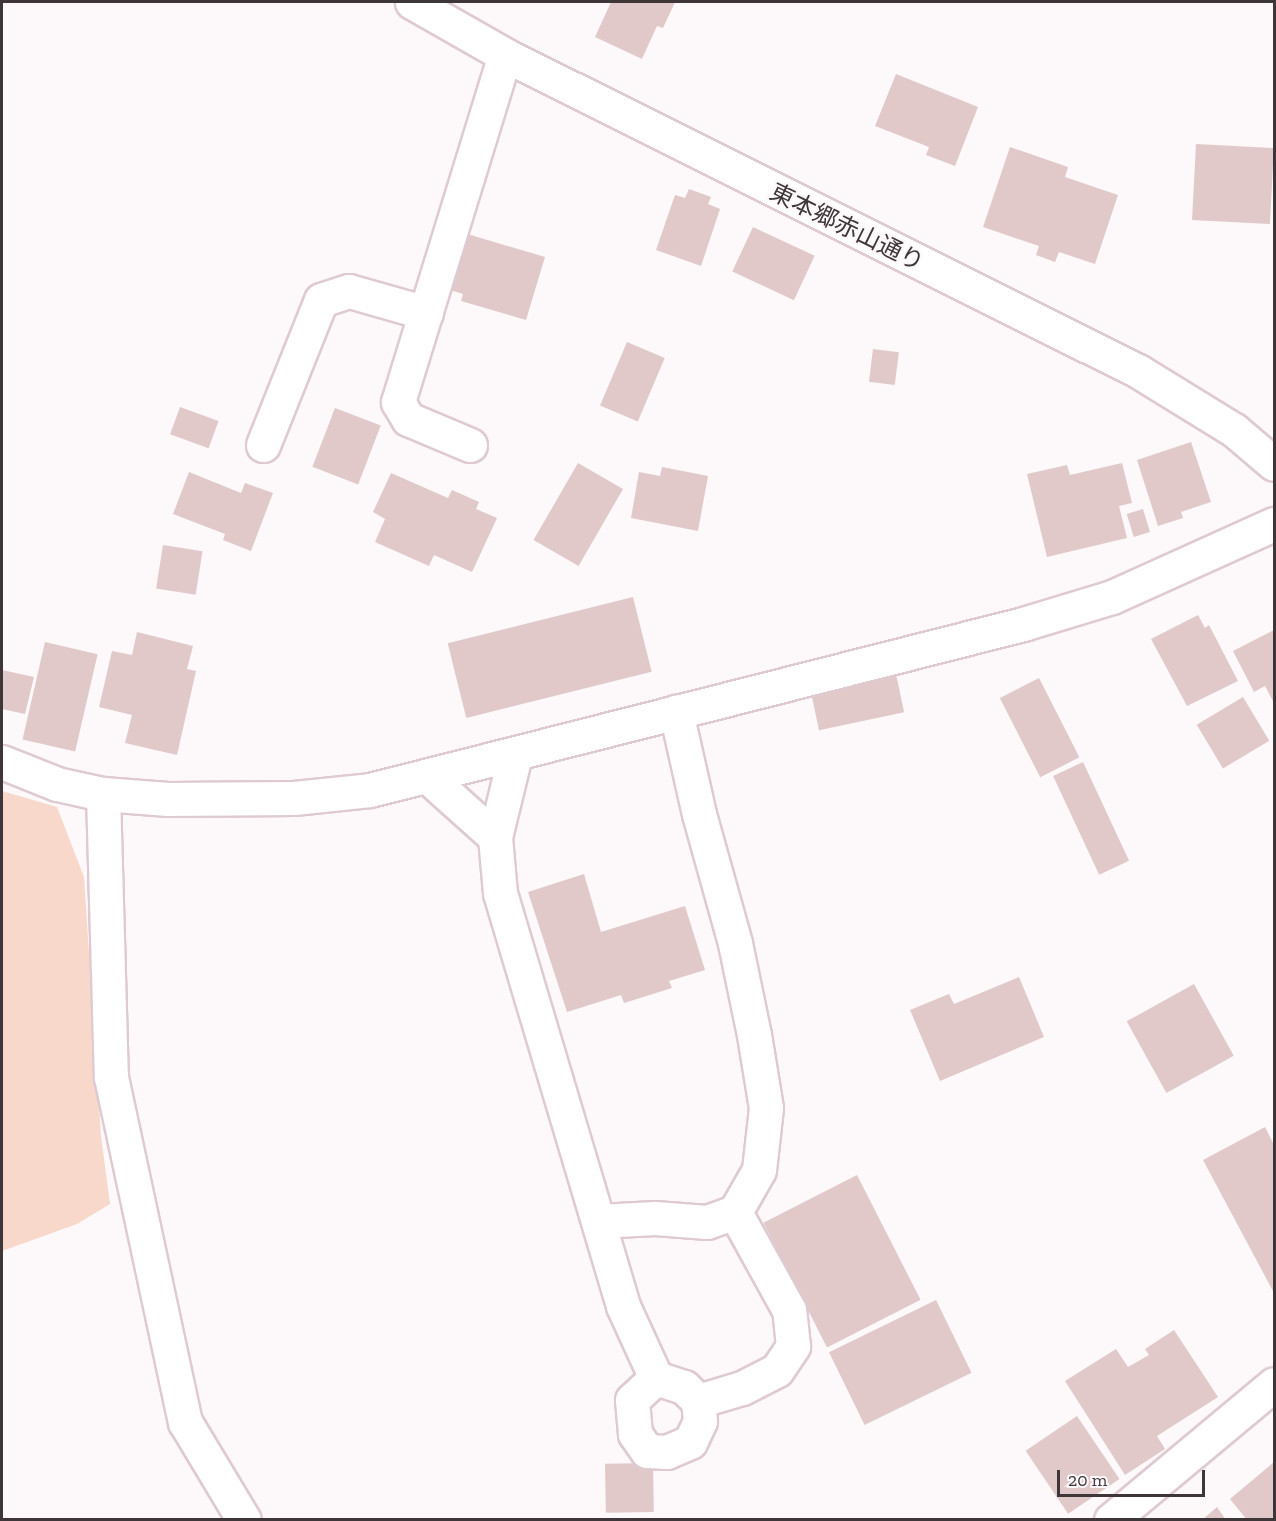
<!DOCTYPE html>
<meta charset="utf-8">
<style>
body{margin:0}
#map{position:relative;width:1276px;height:1521px;overflow:hidden;background:#fdf8fa;font-family:"Zilla Slab","Noto Sans JP",serif}
div>[style]{position:absolute}
[style*='--x']{left:calc(var(--x)*1px);top:calc(var(--y)*1px);width:calc(var(--w)*1px);rotate:calc(var(--a)*1deg)}
.green>*{inset:0;background:#f7d8cb}
.building>*{inset:0;background:#e1c9c9;transform-origin:0 0}
.roads{filter:drop-shadow(2px 0 #dfcad2) drop-shadow(-2px 0 #dfcad2) drop-shadow(0 2px #dfcad2) drop-shadow(0 -2px #dfcad2)}
.minor>*{height:33px;margin:-16.5px;padding:0 16.5px;transform-origin:16.5px;border-radius:16.5px;background:#fff}
span{translate:-50% -50%;white-space:nowrap;text-align:center;line-height:1.15;-webkit-text-stroke:4.5px #fdf8fa;paint-order:stroke}
.street-label{font-size:24px;color:#3e3639}
.frame{position:absolute;inset:0;border:3px solid #3e3639;pointer-events:none}
.scale{position:absolute;left:1057px;top:1470px;width:148px;height:27px;box-sizing:border-box;border:3px solid #3e3639;border-top:0;padding-left:8px;font-size:18px;line-height:21px;white-space:nowrap;color:#3e3639;-webkit-text-stroke:4px #fdf8fa;paint-order:stroke}
</style>
<div id="map">
<div class="green">
<div style="clip-path:polygon(2px 791px,57px 807px,84px 877px,101px 1136px,110px 1204px,77px 1224px,2px 1251px)"></div>
</div>
<div class="building">
<div style="clip-path:polygon(611px 2px,675px 2px,663px 28px,657px 26px,642px 59px,595px 37px)"></div>
<div style="clip-path:polygon(896px 74px,978px 107px,955px 166px,926px 155px,929px 147px,875px 126px)"></div>
<div style="left:1196px;top:144px;width:78px;height:76px;rotate:3deg"></div>
<div style="clip-path:polygon(1010px 147px,1068px 167px,1065px 177px,1118px 195px,1095px 264px,1059px 252px,1055px 262px,1036px 255px,1039px 246px,983px 227px)"></div>
<div style="clip-path:polygon(689px 189px,711px 197px,708px 204px,720px 209px,701px 266px,656px 250px,675px 195px,685px 198px)"></div>
<div style="left:753px;top:227px;width:68px;height:49px;rotate:25deg"></div>
<div style="clip-path:polygon(464px 233px,545px 257px,526px 320px,461px 301px,463px 294px,447px 289px)"></div>
<div style="left:627px;top:342px;width:41px;height:69px;rotate:23deg"></div>
<div style="left:873px;top:349px;width:26px;height:33px;rotate:7deg"></div>
<div style="left:180px;top:407px;width:41px;height:29px;rotate:20deg"></div>
<div style="left:335px;top:408px;width:49px;height:63px;rotate:21deg"></div>
<div style="clip-path:polygon(1191px 442px,1211px 502px,1181px 512px,1183px 518px,1158px 526px,1137px 460px)"></div>
<div style="left:578px;top:463px;width:52px;height:89px;rotate:30deg"></div>
<div style="clip-path:polygon(1122px 463px,1132px 503px,1119px 506px,1127px 538px,1047px 557px,1027px 474px,1067px 465px,1070px 475px)"></div>
<div style="clip-path:polygon(662px 467px,708px 476px,698px 531px,631px 518px,639px 472px,660px 476px)"></div>
<div style="clip-path:polygon(189px 472px,241px 493px,245px 483px,273px 493px,251px 551px,223px 540px,225px 534px,173px 514px)"></div>
<div style="clip-path:polygon(391px 473px,448px 498px,452px 490px,479px 502px,476px 509px,497px 518px,472px 572px,434px 555px,429px 566px,375px 542px,385px 519px,373px 512px)"></div>
<div style="left:1143px;top:509px;width:24px;height:17px;rotate:73deg"></div>
<div style="left:163px;top:545px;width:40px;height:44px;rotate:9deg"></div>
<div style="left:633px;top:597px;width:77px;height:191px;rotate:76deg"></div>
<div style="clip-path:polygon(1198px 615px,1205px 628px,1209px 625px,1238px 681px,1187px 706px,1151px 639px)"></div>
<div style="clip-path:polygon(1274px 630px,1274px 703px,1265px 686px,1254px 692px,1233px 651px)"></div>
<div style="clip-path:polygon(137px 632px,193px 646px,187px 669px,196px 671px,177px 755px,125px 743px,132px 715px,99px 707px,112px 651px,132px 655px)"></div>
<div style="left:45px;top:642px;width:54px;height:100px;rotate:13deg"></div>
<div style="clip-path:polygon(2px 670px,34px 677px,25px 714px,2px 709px)"></div>
<div style="left:896px;top:674px;width:39px;height:87px;rotate:78deg"></div>
<div style="left:1039px;top:678px;width:89px;height:44px;rotate:63deg"></div>
<div style="left:1243px;top:697px;width:51px;height:54px;rotate:59deg"></div>
<div style="left:1083px;top:762px;width:109px;height:33px;rotate:65deg"></div>
<div style="clip-path:polygon(584px 874px,601px 932px,685px 906px,705px 970px,669px 981px,672px 988px,624px 1003px,621px 995px,567px 1012px,528px 892px)"></div>
<div style="clip-path:polygon(1019px 977px,1044px 1037px,940px 1081px,910px 1010px,949px 994px,954px 1004px)"></div>
<div style="left:1194px;top:984px;width:82px;height:77px;rotate:61deg"></div>
<div style="clip-path:polygon(1265px 1127px,1274px 1145px,1274px 1293px,1203px 1160px)"></div>
<div style="left:857px;top:1175px;width:140px;height:105px;rotate:63deg"></div>
<div style="left:936px;top:1300px;width:81px;height:119px;rotate:64deg"></div>
<div style="clip-path:polygon(1174px 1330px,1218px 1397px,1157px 1436px,1165px 1449px,1125px 1475px,1065px 1381px,1116px 1349px,1128px 1367px,1149px 1355px,1145px 1349px)"></div>
<div style="left:1077px;top:1416px;width:76px;height:62px;rotate:56deg"></div>
<div style="clip-path:polygon(1274px 1462px,1274px 1520px,1247px 1520px,1230px 1499px)"></div>
<div style="left:653px;top:1463px;width:49px;height:48px;rotate:89deg"></div>
<div style="clip-path:polygon(1217px 1507px,1226px 1520px,1202px 1520px)"></div>
</div>
<div class="roads">
<div class="minor">
<div style="--x:412;--y:2;--w:107;--a:29.7"></div>
<div style="--x:505;--y:55;--w:707;--a:26.53"></div>
<div style="--x:1138;--y:371;--w:113;--a:31.6"></div>
<div style="--x:1234;--y:430;--w:52;--a:40.4"></div>
<div style="--x:263;--y:445;--w:156;--a:-68.2"></div>
<div style="--x:321;--y:300;--w:29;--a:-18"></div>
<div style="--x:349;--y:291;--w:80;--a:15.9"></div>
<div style="--x:470;--y:445;--w:67;--a:-157.2"></div>
<div style="--x:408;--y:419;--w:20;--a:-120"></div>
<div style="--x:398;--y:402;--w:363;--a:-72.9"></div>
<div style="--x:515;--y:755;--w:84;--a:103.7"></div>
<div style="--x:495;--y:837;--w:56;--a:84.9"></div>
<div style="--x:500;--y:893;--w:431;--a:73.4"></div>
<div style="--x:623;--y:1306;--w:79;--a:65.4"></div>
<div style="--x:656;--y:1378;--w:29;--a:18"></div>
<div style="--x:684;--y:1387;--w:20;--a:45"></div>
<div style="--x:698;--y:1401;--w:20;--a:84"></div>
<div style="--x:700;--y:1421;--w:23;--a:115"></div>
<div style="--x:690;--y:1442;--w:25;--a:157"></div>
<div style="--x:667;--y:1452;--w:20;--a:-177"></div>
<div style="--x:647;--y:1451;--w:21;--a:-125"></div>
<div style="--x:635;--y:1434;--w:34;--a:-95"></div>
<div style="--x:632;--y:1400;--w:33;--a:-43"></div>
<div style="--x:2;--y:762;--w:59;--a:21.8"></div>
<div style="--x:57;--y:784;--w:47;--a:12.3"></div>
<div style="--x:103;--y:794;--w:65;--a:4.4"></div>
<div style="--x:168;--y:799;--w:126;--a:-0.5"></div>
<div style="--x:294;--y:798;--w:76;--a:-6"></div>
<div style="--x:370;--y:790;--w:674;--a:-14.26"></div>
<div style="--x:1023;--y:624;--w:93;--a:-16.9"></div>
<div style="--x:1112;--y:597;--w:178;--a:-24.3"></div>
<div style="--x:427;--y:776;--w:91;--a:41.9"></div>
<div style="--x:103;--y:794;--w:283;--a:88.4"></div>
<div style="--x:111;--y:1077;--w:353;--a:77.9"></div>
<div style="--x:185;--y:1422;--w:114;--a:59"></div>
<div style="--x:598;--y:1221;--w:57;--a:-3"></div>
<div style="--x:655;--y:1218;--w:52;--a:4.4"></div>
<div style="--x:707;--y:1222;--w:30;--a:-20"></div>
<div style="--x:735;--y:1212;--w:48;--a:-60.3"></div>
<div style="--x:759;--y:1170;--w:62;--a:-83.6"></div>
<div style="--x:766;--y:1108;--w:74;--a:-99.3"></div>
<div style="--x:754;--y:1035;--w:94;--a:-101.7"></div>
<div style="--x:735;--y:943;--w:134;--a:-105.6"></div>
<div style="--x:699;--y:814;--w:105;--a:-102.7"></div>
<div style="--x:698;--y:1401;--w:46;--a:-16.5"></div>
<div style="--x:742;--y:1388;--w:39;--a:-27"></div>
<div style="--x:777;--y:1370;--w:29;--a:-56"></div>
<div style="--x:793;--y:1346;--w:36;--a:-96"></div>
<div style="--x:789;--y:1310;--w:112;--a:-118.9"></div>
<div style="--x:1111;--y:1520;--w:212;--a:-39.8"></div>
</div>
</div>
<div class="street-label">
<span style="left:847px;top:227px;rotate:26deg">東本郷赤山通り</span>
</div>
<div class="frame"></div>
<div class="scale">20 m</div>
</div>
